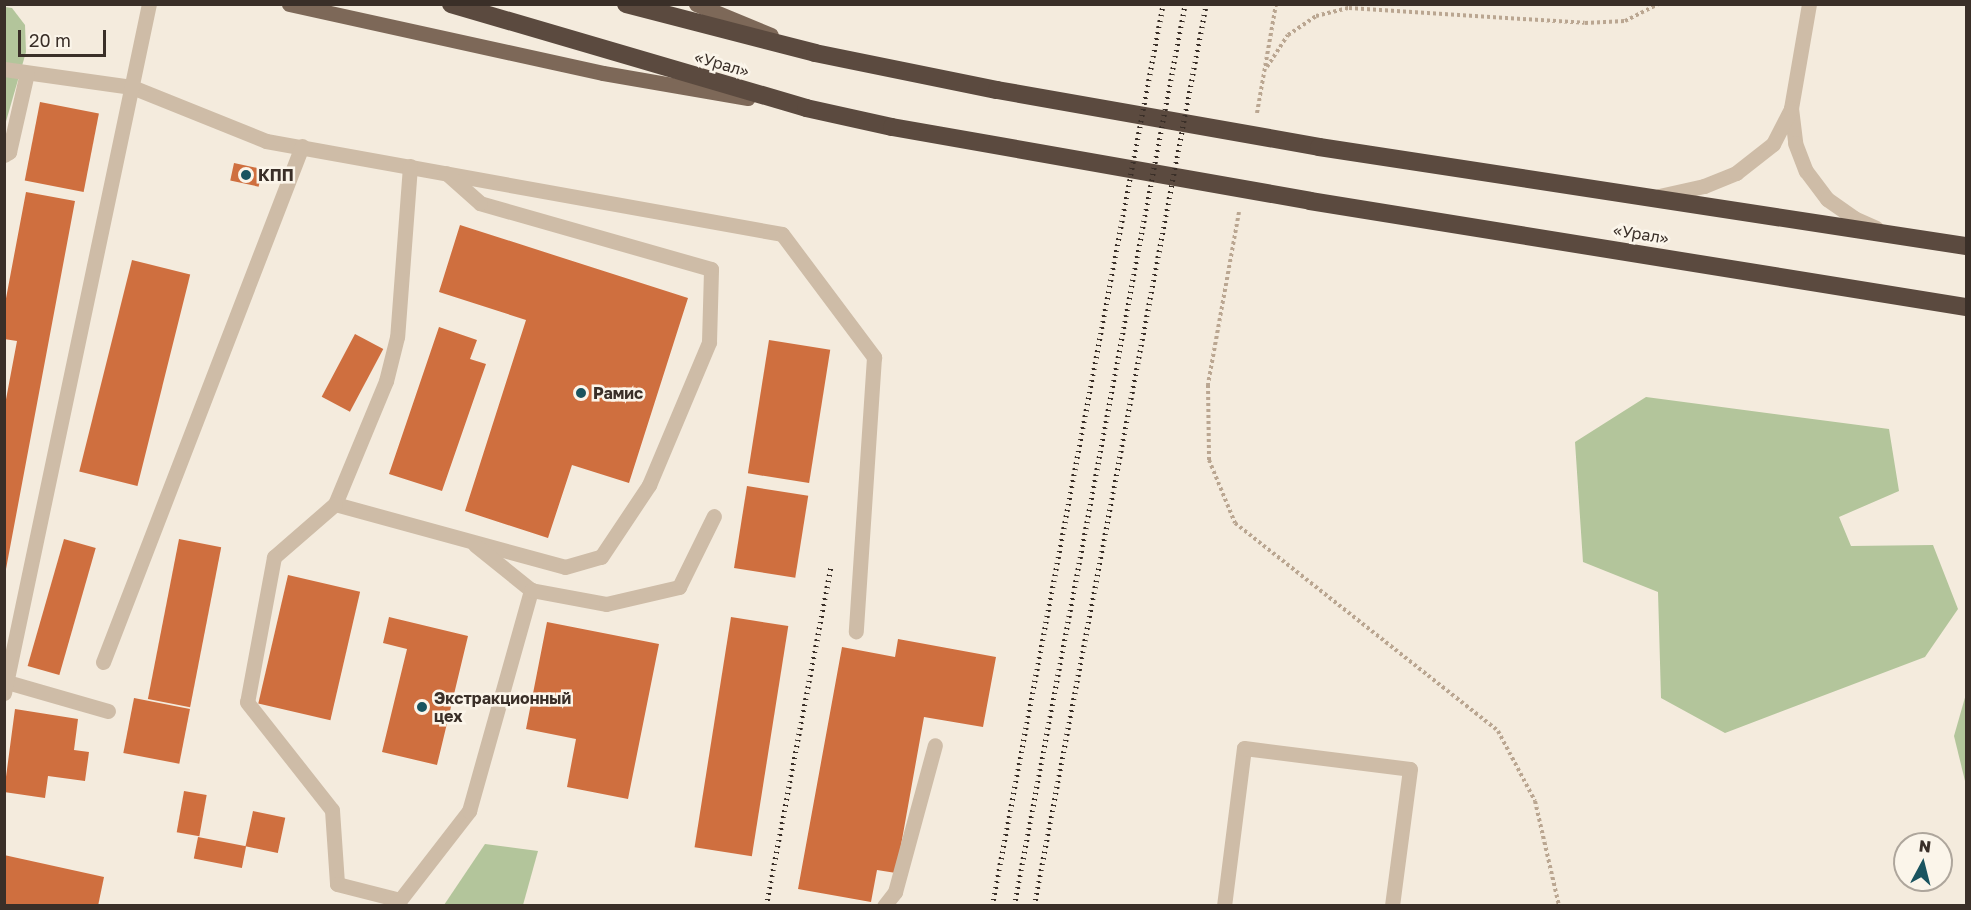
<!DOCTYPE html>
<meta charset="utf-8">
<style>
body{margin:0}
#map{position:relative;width:1971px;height:910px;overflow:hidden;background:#f4ebdd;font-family:"Golos Text",sans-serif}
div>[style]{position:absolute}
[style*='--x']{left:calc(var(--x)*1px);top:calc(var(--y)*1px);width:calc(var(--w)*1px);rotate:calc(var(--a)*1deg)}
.green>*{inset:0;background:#b3c59b}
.building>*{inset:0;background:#cf6f3f;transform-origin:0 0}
.path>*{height:4px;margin-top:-2px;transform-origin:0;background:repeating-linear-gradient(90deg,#baa691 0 3px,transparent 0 6px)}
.minor>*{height:15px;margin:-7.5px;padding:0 7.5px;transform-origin:7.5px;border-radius:7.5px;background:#cebca7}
.major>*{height:15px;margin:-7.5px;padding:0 7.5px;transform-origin:7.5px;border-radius:7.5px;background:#7d6858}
.highway>*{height:18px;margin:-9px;padding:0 9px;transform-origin:9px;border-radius:9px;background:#5b4a3f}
.rail>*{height:4.5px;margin-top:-2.25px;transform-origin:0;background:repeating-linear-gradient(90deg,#3a2f28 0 1.5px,transparent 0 6px)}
.dots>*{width:16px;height:16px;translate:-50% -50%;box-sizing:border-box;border:3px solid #fbf5ea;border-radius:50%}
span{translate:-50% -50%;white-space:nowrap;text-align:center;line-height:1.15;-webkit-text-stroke:5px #fbf5ea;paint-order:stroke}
.street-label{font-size:16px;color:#3a2f28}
.poi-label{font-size:16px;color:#3a2f28;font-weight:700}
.left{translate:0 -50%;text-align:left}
.frame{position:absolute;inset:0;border:6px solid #3a2f28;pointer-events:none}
.north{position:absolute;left:1893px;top:832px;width:60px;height:60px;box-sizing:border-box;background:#fbf5ea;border:2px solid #aea69c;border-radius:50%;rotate:7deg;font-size:16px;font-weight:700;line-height:24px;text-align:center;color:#3a2f28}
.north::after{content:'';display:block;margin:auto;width:21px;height:27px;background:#1a545f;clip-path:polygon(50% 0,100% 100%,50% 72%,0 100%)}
.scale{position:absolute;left:18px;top:30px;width:88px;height:27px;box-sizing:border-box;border:3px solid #3a2f28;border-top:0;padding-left:8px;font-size:18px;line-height:21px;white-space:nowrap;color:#3a2f28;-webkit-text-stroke:4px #fbf5ea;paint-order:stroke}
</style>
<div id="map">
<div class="green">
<div style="clip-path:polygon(5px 7px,12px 8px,25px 25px,26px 52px,5px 125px)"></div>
<div style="clip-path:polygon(1646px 397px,1889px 429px,1899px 491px,1839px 517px,1851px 546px,1933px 545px,1958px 609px,1925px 657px,1725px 733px,1661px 698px,1658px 592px,1583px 562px,1575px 442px)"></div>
<div style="clip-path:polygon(1966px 694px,1966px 785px,1954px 736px)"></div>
<div style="clip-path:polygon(485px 844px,538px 851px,523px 905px,444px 905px)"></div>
</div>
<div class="building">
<div style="left:40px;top:102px;width:60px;height:80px;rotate:11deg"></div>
<div style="left:234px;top:163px;width:29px;height:18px;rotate:12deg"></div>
<div style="clip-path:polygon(26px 192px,75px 201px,6px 569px,4px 410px,17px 341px,4px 339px,4px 309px)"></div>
<div style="clip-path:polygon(460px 225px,688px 298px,629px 483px,572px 465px,548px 538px,465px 511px,526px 320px,439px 292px)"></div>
<div style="left:132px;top:260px;width:60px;height:218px;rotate:14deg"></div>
<div style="clip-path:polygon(439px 327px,477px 340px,470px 359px,486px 364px,442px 491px,389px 474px)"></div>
<div style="left:355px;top:334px;width:32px;height:71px;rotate:28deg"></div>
<div style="left:769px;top:340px;width:62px;height:135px;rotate:9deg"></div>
<div style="left:747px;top:486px;width:62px;height:83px;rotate:9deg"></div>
<div style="left:64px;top:539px;width:33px;height:132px;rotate:16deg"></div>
<div style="left:179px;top:539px;width:43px;height:163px;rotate:11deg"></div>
<div style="left:288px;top:575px;width:74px;height:132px;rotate:13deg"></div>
<div style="clip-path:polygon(389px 617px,468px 636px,437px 765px,382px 752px,407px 649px,383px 643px)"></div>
<div style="left:731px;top:617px;width:58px;height:233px;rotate:9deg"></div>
<div style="clip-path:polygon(547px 622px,659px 644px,628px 799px,567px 787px,576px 739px,526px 729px)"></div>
<div style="clip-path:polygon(898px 639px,996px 657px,983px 727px,924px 717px,896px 873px,877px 870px,871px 902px,798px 889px,842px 647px,895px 657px)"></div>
<div style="left:134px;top:698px;width:57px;height:56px;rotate:11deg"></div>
<div style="clip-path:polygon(15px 709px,78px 719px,74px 750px,89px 752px,85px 781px,48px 776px,45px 798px,4px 792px)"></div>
<div style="left:184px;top:791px;width:23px;height:42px;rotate:10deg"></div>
<div style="left:253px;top:811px;width:33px;height:36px;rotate:12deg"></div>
<div style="left:198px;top:837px;width:49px;height:22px;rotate:11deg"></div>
<div style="clip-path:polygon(4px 855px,104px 877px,98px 906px,4px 904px)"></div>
</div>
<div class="path">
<div style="--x:1267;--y:67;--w:38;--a:-57"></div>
<div style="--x:1288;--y:35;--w:34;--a:-34"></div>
<div style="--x:1316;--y:16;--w:34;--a:-14"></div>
<div style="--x:1349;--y:8;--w:236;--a:3.6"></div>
<div style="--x:1585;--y:23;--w:40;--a:-2.9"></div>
<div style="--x:1625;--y:21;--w:38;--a:-27"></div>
<div style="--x:1257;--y:113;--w:111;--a:-80.1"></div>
<div style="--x:1239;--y:212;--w:176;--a:100.2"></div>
<div style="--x:1208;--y:385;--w:75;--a:89.2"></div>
<div style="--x:1209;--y:460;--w:68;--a:67.6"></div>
<div style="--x:1235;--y:523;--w:335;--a:38.3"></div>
<div style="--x:1498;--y:731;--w:79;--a:62.1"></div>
<div style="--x:1535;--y:801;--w:108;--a:77.1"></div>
</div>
<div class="minor">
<div style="--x:1809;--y:4;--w:106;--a:99.8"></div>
<div style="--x:1791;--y:108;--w:35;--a:83"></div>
<div style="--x:1795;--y:143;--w:30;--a:69"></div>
<div style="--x:1806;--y:171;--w:35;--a:53"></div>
<div style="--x:1827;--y:199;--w:33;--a:35"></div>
<div style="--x:1854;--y:218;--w:24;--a:24"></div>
<div style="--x:4;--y:69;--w:129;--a:8"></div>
<div style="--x:132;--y:87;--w:144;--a:21.9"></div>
<div style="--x:266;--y:141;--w:524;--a:10.22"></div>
<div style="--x:782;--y:234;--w:154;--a:53.2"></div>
<div style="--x:874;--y:357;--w:275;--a:93.8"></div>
<div style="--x:4;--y:155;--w:6;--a:-31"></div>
<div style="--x:9;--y:152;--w:81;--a:-77.2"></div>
<div style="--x:410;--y:166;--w:171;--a:94.3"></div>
<div style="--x:397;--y:337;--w:45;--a:104"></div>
<div style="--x:386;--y:381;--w:133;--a:112.5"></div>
<div style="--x:335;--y:504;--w:238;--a:15.3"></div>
<div style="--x:565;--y:567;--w:37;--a:-16"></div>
<div style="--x:601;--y:557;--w:87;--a:-56.3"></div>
<div style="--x:649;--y:485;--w:155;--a:-67.2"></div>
<div style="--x:709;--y:342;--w:73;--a:-88.4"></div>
<div style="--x:711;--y:269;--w:240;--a:-164.1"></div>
<div style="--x:480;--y:203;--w:45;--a:-138.6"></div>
<div style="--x:1659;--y:196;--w:46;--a:-12.5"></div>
<div style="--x:1704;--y:186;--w:35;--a:-22"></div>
<div style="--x:1736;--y:173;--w:47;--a:-38.1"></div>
<div style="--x:1773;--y:144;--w:37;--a:-63"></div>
<div style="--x:335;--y:504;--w:81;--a:139"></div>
<div style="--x:274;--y:557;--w:147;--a:100.5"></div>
<div style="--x:247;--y:702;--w:137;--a:51.8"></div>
<div style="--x:332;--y:810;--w:74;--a:86.1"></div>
<div style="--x:337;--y:884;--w:65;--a:14.3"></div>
<div style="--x:400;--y:900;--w:113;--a:-52.2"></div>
<div style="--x:469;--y:811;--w:230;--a:-74.3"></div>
<div style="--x:475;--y:545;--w:72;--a:38.8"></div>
<div style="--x:531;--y:590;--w:76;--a:10.6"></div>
<div style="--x:606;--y:604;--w:75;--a:-13.1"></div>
<div style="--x:679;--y:587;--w:79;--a:-63.8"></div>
<div style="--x:103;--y:662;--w:553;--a:-68.91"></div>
<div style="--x:7;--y:682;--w:105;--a:16"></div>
<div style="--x:4;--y:693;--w:704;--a:-78.12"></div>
<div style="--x:884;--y:906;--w:18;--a:-52"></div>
<div style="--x:895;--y:892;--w:152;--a:-74.8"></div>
<div style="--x:1224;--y:906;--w:159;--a:-82.8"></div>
<div style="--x:1244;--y:748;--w:167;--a:7.2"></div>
<div style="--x:1410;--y:769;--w:138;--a:97.5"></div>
</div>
<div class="major">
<div style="--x:289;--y:4;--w:321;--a:12.4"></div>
<div style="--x:603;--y:73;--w:147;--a:9.8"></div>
<div style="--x:696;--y:4;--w:81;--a:22.5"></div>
</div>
<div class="highway">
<div style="--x:451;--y:4;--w:370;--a:16.3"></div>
<div style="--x:806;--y:108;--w:88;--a:12.5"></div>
<div style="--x:892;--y:127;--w:424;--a:10"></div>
<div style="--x:1310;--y:201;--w:665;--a:9.18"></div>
<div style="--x:626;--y:4;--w:195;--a:14.5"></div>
<div style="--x:815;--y:53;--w:186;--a:11.5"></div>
<div style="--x:997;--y:90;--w:327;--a:10"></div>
<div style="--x:1319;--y:147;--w:655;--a:8.7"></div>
</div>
<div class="rail">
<div style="--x:766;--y:906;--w:346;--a:-79.2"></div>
<div style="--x:992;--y:906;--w:918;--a:-79.27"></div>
<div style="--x:1014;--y:906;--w:918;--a:-79.27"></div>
<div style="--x:1034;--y:906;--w:918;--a:-79.2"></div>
</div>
<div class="dots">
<div style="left:246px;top:175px;background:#1a545f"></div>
<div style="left:581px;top:393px;background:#1a545f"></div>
<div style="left:422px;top:707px;background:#1a545f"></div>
</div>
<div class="street-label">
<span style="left:722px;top:64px;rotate:16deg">«Урал»</span>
<span style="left:1641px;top:234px;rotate:9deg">«Урал»</span>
</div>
<div class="poi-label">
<span class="left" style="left:258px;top:175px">КПП</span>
<span class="left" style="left:593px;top:393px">Рамис</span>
<span class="left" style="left:434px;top:707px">Экстракционный<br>цех</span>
</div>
<div class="frame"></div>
<div class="north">N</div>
<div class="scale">20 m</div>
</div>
